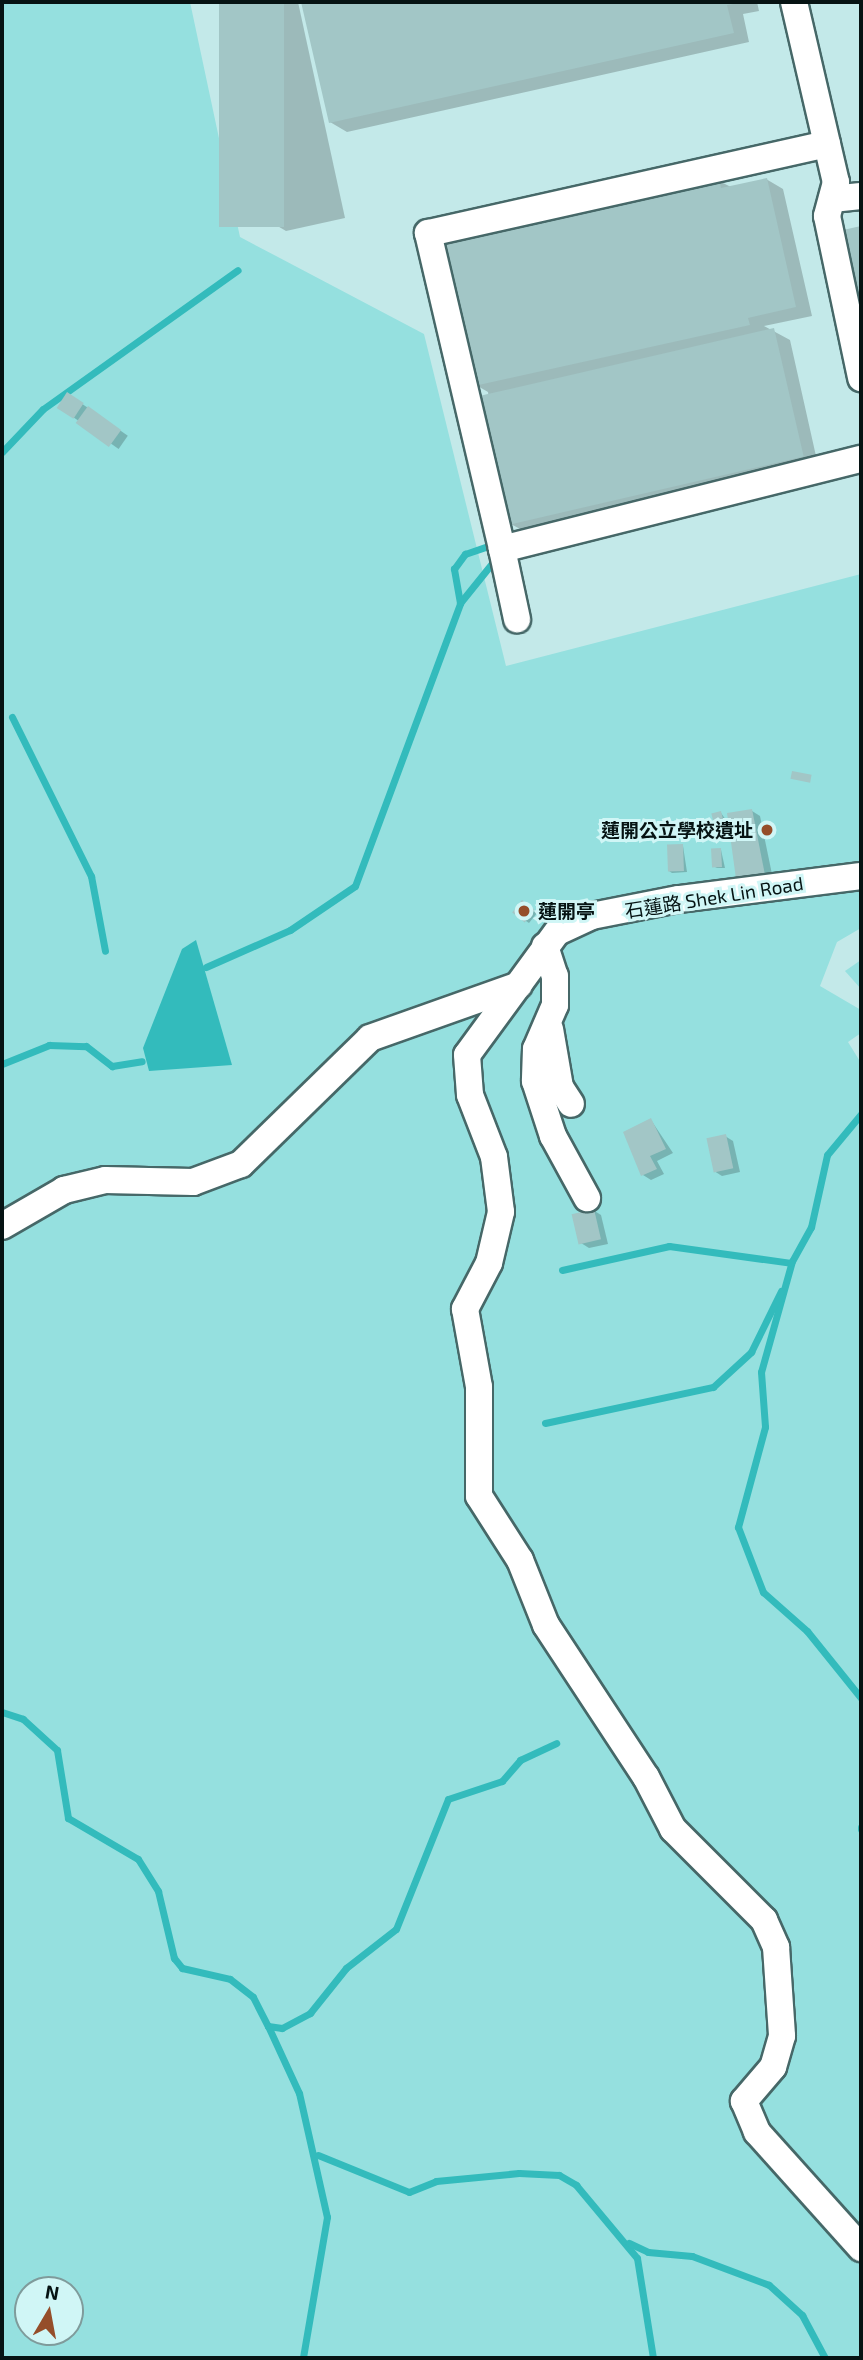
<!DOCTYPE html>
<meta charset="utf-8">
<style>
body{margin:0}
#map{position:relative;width:863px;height:2360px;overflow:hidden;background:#c3e9e9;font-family:"Exo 2","Noto Sans TC",sans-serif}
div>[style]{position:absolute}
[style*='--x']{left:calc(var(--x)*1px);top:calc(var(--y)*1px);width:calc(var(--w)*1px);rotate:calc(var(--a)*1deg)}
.green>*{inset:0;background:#95e0df}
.water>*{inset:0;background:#33bbbc}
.shadow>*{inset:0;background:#0003;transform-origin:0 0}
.stream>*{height:7px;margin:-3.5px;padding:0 3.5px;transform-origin:3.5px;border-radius:3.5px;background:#33bbbc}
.building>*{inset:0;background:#a2c6c6;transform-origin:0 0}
.roads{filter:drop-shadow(2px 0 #466868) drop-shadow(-2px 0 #466868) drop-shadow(0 2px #466868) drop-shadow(0 -2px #466868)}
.minor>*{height:26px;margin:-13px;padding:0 13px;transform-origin:13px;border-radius:13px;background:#fff}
.dots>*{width:19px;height:19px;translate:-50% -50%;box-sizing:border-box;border:4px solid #d0f6f6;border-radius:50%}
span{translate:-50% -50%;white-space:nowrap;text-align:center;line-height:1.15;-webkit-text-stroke:6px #d0f6f6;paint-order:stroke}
.poi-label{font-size:19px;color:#061313;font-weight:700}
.right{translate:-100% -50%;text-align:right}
.left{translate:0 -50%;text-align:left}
.street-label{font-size:19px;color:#061313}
.frame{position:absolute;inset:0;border:4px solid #061313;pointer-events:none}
.north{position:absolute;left:14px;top:2276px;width:70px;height:70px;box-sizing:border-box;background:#d0f6f6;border:2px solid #7f9b9b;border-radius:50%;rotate:10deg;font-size:19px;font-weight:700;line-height:28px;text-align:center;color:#061313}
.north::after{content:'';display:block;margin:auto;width:24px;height:32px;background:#954e2a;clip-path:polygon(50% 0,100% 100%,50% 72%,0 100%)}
</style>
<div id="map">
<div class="green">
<div style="clip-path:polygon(evenodd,2px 2px,190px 2px,240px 237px,424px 334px,506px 666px,861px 574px,861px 928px,837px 942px,820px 986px,861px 1010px,861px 1033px,848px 1042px,861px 1063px,861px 2358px,2px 2358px,2px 2px,28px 2290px,70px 2290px,70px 2332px,28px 2332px,28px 2290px)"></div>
<div style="clip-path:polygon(861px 960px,861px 989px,845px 971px)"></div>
</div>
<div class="water">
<div style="clip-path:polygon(196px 940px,232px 1065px,149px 1071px,143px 1048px,182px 949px)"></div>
</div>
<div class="shadow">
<div style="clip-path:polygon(221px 2px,298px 2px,345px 218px,286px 231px,269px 221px)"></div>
<div style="clip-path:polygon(303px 2px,757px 2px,759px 11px,743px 14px,749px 42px,347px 132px,330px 122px)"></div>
<div style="clip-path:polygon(766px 179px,783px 189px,812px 316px,764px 326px,790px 340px,818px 465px,522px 530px,505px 521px,488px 392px,476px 385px,719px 181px,731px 187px)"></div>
<div style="left:68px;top:394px;width:73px;height:16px;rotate:35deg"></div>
<div style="clip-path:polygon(752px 811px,760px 816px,773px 879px,746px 882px)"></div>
<div style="clip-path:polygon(721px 813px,726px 820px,718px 823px,715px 821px)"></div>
<div style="clip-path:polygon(683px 846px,687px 872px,672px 873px,669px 871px)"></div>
<div style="clip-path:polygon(721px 850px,725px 868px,717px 868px,713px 866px)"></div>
<div style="clip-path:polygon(526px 904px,537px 913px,529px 923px,526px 921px)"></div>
<div style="clip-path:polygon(651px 1120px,673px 1153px,657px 1161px,664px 1174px,651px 1180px,643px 1175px)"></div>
<div style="clip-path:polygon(725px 1136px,733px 1141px,740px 1172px,722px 1176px,714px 1171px)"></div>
<div style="clip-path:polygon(593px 1210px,601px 1215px,608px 1244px,589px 1248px,581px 1243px)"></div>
</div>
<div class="stream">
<div style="--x:2;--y:452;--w:59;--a:-46.4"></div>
<div style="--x:43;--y:409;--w:239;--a:-35.5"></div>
<div style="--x:460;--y:603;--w:53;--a:-51.2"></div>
<div style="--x:12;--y:717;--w:178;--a:63.6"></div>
<div style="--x:91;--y:876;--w:76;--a:79.4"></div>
<div style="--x:206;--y:967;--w:92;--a:-23.8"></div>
<div style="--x:290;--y:930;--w:78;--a:-34.1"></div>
<div style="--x:355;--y:886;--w:302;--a:-69.6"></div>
<div style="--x:460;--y:603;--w:35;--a:-100"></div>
<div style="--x:454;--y:569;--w:19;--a:-54"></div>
<div style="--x:465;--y:554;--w:28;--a:-19"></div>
<div style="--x:2;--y:1064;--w:51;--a:-22"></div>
<div style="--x:49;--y:1045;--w:37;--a:2"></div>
<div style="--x:86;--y:1046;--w:33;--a:38"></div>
<div style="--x:112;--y:1066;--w:30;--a:-9"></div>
<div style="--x:861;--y:1114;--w:53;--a:129.7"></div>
<div style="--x:827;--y:1155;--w:74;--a:102.5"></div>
<div style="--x:811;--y:1227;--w:39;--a:119"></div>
<div style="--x:792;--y:1261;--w:115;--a:105.6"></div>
<div style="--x:761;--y:1372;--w:55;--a:85.8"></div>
<div style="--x:765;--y:1427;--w:104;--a:105.1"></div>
<div style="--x:738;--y:1527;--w:70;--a:69"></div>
<div style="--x:763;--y:1592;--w:59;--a:41.6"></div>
<div style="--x:807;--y:1631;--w:86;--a:51.1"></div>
<div style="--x:562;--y:1270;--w:110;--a:-12.6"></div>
<div style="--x:669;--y:1246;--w:123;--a:7.9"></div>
<div style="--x:545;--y:1423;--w:172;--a:-12.1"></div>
<div style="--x:713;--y:1387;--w:52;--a:-42.6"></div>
<div style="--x:751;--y:1352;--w:68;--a:-63.8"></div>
<div style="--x:2;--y:1712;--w:22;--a:18"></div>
<div style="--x:23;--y:1719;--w:46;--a:42.4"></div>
<div style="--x:57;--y:1750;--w:69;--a:80.8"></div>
<div style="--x:68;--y:1818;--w:81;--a:30.4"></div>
<div style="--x:138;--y:1859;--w:38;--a:58"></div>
<div style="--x:158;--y:1891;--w:69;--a:76.6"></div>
<div style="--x:174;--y:1958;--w:13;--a:51"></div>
<div style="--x:182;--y:1968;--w:49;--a:12.9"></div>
<div style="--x:230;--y:1979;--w:29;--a:38"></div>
<div style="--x:253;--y:1997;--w:33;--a:63"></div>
<div style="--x:268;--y:2026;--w:74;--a:65.2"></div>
<div style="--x:299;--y:2093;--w:127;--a:77.3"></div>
<div style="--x:327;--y:2217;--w:143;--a:99.7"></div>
<div style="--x:861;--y:1827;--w:2;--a:90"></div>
<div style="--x:268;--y:2026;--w:14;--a:8"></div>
<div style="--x:282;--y:2028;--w:32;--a:-28"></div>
<div style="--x:310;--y:2013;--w:58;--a:-51.3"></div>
<div style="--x:346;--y:1968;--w:63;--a:-38"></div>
<div style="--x:396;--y:1929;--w:140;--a:-68.2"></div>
<div style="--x:448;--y:1799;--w:57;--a:-18.4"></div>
<div style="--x:502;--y:1781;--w:28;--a:-49"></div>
<div style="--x:520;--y:1760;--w:40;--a:-25"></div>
<div style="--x:318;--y:2155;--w:98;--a:22.1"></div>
<div style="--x:409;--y:2192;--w:29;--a:-22"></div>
<div style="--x:436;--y:2181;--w:83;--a:-5.5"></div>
<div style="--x:519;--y:2173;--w:40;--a:2.9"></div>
<div style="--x:559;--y:2175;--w:20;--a:30"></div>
<div style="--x:576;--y:2185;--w:95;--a:50.1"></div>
<div style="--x:637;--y:2258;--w:101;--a:80.9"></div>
<div style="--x:629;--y:2243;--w:21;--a:25"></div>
<div style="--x:648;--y:2252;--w:44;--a:5.2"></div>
<div style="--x:692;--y:2256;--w:82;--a:20.6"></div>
<div style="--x:769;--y:2285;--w:45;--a:42.3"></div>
<div style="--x:802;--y:2315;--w:49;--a:61.9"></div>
</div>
<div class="building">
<div style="left:219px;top:2px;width:65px;height:225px"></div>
<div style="clip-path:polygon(301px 2px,740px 2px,740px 3px,727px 5px,734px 33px,329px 123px)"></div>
<div style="clip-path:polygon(767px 178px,796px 307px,748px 318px,750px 325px,474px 386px,442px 240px,719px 179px,721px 188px)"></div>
<div style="clip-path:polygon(861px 226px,861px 307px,860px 307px,843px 230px)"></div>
<div style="left:774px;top:328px;width:132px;height:306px;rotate:77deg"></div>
<div style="left:67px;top:392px;width:20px;height:19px;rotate:33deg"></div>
<div style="left:88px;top:406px;width:41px;height:21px;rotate:36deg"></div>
<div style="left:792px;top:771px;width:20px;height:8px;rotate:11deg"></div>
<div style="clip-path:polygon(752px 809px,765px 875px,736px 879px,727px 813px)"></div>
<div style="left:721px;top:811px;width:8px;height:10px;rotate:76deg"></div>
<div style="left:683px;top:844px;width:27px;height:16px;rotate:88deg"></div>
<div style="left:721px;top:848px;width:19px;height:10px;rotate:87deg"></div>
<div style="left:522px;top:900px;width:16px;height:16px;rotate:38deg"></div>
<div style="clip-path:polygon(651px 1118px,666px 1149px,650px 1156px,657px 1169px,641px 1176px,623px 1132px)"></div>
<div style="left:726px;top:1134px;width:35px;height:20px;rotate:78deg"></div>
<div style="left:594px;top:1209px;width:31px;height:23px;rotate:77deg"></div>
</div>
<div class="roads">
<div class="minor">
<div style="--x:794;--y:2;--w:185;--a:76.9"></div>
<div style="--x:836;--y:182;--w:35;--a:105"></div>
<div style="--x:827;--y:216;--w:166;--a:78.1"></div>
<div style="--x:827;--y:144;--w:409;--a:167.4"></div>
<div style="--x:428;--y:233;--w:325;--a:76.8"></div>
<div style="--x:502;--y:549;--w:370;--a:-14.1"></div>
<div style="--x:832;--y:199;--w:29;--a:-6"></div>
<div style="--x:502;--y:549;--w:72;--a:77.9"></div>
<div style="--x:861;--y:876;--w:184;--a:172.8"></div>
<div style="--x:678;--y:899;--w:88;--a:168.8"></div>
<div style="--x:592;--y:916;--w:38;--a:155"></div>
<div style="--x:557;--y:932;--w:152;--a:126.2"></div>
<div style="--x:467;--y:1055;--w:40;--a:85.7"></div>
<div style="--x:470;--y:1095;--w:66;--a:68.8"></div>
<div style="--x:494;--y:1157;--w:55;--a:82.7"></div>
<div style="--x:501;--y:1212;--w:52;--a:103.2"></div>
<div style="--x:489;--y:1263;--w:52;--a:117.6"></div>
<div style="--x:465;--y:1309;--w:79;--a:79.8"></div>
<div style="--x:479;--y:1387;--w:109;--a:90"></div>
<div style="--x:479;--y:1496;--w:76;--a:57.4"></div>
<div style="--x:520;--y:1560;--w:70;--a:68.2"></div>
<div style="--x:546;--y:1625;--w:182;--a:56.7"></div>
<div style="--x:646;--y:1777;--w:59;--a:62.6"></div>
<div style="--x:673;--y:1829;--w:129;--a:45"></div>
<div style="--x:764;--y:1920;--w:30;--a:66"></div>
<div style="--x:776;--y:1947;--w:89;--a:86.1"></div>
<div style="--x:782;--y:2036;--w:32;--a:106"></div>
<div style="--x:773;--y:2067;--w:45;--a:130.5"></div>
<div style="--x:744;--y:2101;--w:34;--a:67"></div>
<div style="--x:757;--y:2132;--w:156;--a:48.1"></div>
<div style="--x:545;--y:946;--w:32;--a:72"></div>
<div style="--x:555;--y:976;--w:29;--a:90"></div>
<div style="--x:555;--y:1005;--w:48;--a:113.4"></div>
<div style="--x:536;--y:1049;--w:32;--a:92"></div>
<div style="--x:535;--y:1081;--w:58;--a:71.9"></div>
<div style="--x:553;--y:1136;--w:71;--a:61.3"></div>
<div style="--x:550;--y:1029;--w:59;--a:80.2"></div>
<div style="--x:560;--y:1087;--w:20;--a:57"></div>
<div style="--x:2;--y:1226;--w:72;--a:-30.1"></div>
<div style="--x:64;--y:1190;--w:42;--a:-13.7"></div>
<div style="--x:105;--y:1180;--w:88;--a:1.3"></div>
<div style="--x:193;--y:1182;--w:51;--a:-20.6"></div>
<div style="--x:241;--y:1164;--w:180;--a:-44.3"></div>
<div style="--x:370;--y:1038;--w:158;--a:-19.6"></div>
</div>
</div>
<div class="dots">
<div style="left:767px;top:830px;background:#954e2a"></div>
<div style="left:524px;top:911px;background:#954e2a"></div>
</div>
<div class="poi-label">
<span class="right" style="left:753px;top:830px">蓮開公立學校遺址</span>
<span class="left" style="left:538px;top:911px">蓮開亭</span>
</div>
<div class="street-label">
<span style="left:714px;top:897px;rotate:-9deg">石蓮路 Shek Lin Road</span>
</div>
<div class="frame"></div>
<div class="north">N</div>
</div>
